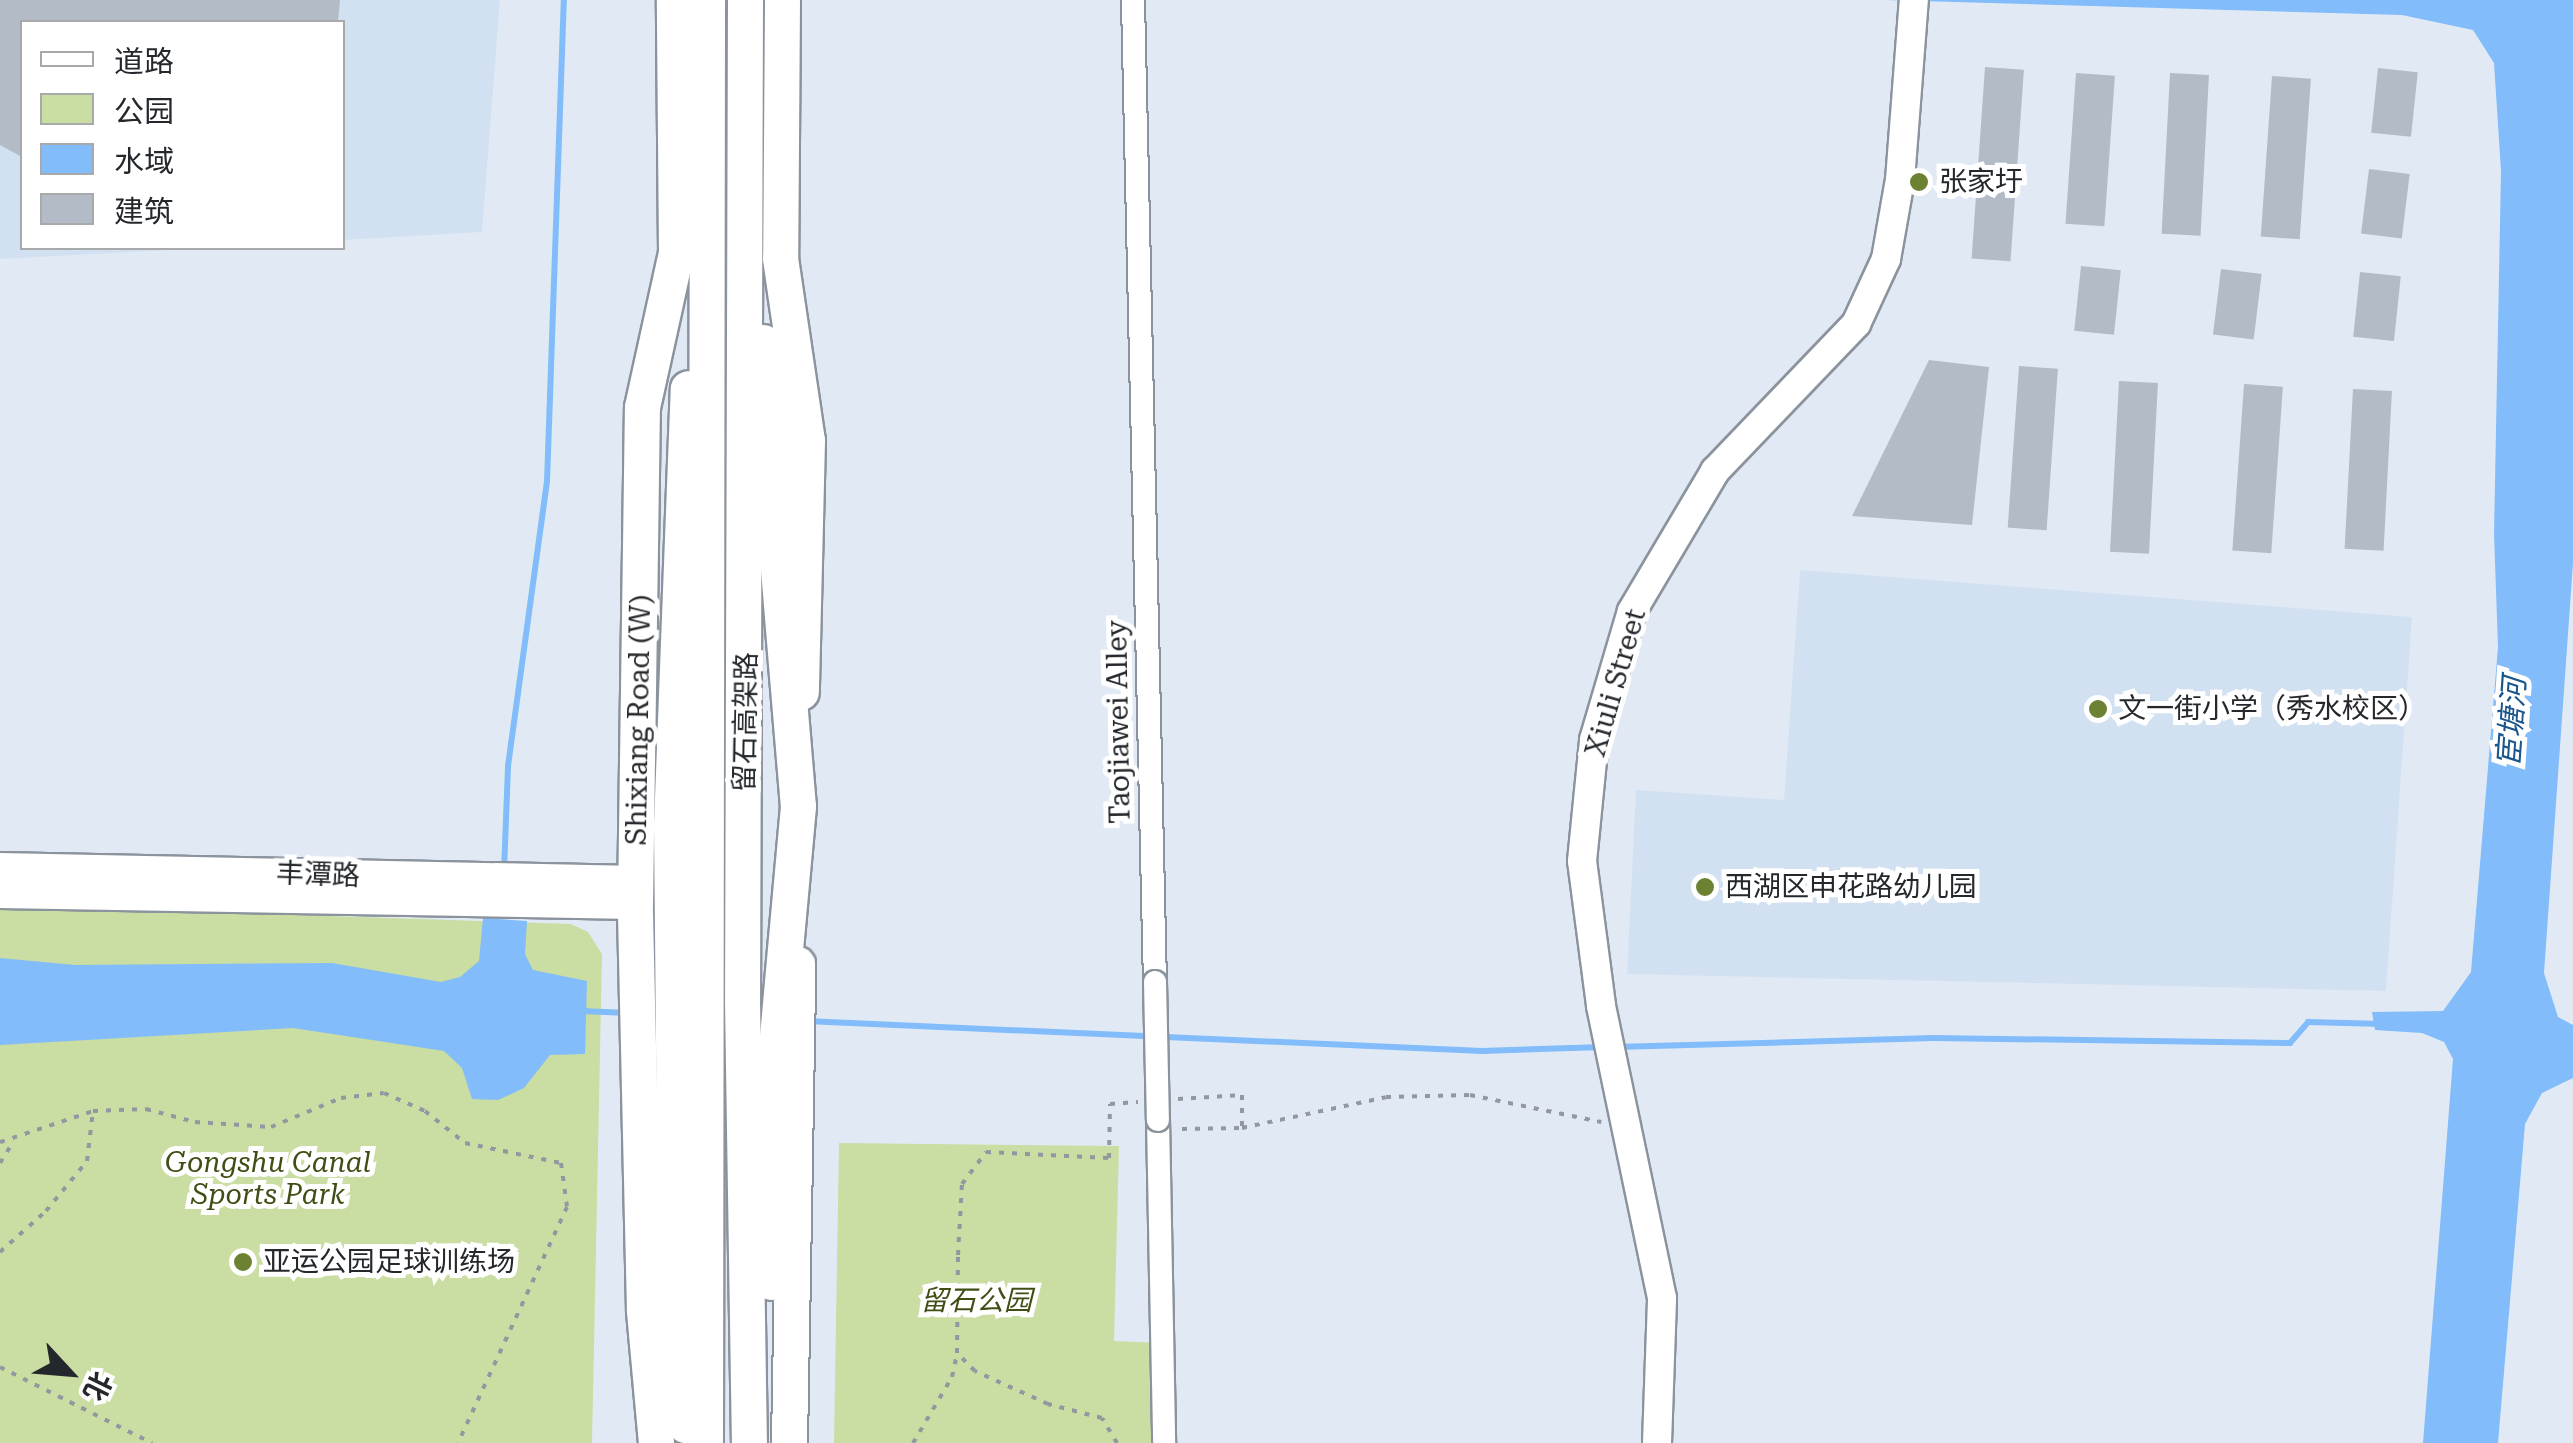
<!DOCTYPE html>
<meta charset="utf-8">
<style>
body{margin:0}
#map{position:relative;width:2573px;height:1443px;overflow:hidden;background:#e1eaf4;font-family:"Roboto Serif","Noto Sans SC",serif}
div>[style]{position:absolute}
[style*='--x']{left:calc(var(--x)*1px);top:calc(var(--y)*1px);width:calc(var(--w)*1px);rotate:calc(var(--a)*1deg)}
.built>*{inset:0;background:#d2e1f1}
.green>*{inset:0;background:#cadda2}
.water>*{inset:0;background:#82bcfa}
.stream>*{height:6px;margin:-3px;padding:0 3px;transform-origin:3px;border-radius:3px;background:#82bcfa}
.building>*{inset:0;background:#b3bcc6;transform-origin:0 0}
.path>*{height:4px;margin-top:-2px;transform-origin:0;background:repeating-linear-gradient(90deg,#9298a0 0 5px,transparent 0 13px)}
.roads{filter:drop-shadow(2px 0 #8b939d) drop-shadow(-2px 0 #8b939d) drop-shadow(0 2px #8b939d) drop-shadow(0 -2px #8b939d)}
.minor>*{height:22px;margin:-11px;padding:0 11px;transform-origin:11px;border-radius:11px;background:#fff}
.tertiary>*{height:28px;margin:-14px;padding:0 14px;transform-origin:14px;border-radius:14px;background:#fff}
.secondary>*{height:30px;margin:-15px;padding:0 15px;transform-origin:15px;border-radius:15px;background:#fff}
.primary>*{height:35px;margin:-17.5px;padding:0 17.5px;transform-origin:17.5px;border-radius:17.5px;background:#fff}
.trunk>*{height:35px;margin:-17.5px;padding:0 17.5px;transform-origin:17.5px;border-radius:17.5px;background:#fff}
.bridges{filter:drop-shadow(2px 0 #8b939d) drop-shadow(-2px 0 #8b939d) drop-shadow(0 2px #8b939d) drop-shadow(0 -2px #8b939d)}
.minor-bridge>*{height:22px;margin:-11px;padding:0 11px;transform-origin:11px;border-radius:11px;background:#fff}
.dots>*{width:28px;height:28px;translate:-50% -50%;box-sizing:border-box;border:5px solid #fff;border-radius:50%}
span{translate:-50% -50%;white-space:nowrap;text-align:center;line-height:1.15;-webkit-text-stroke:10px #fff;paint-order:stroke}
.poi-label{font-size:28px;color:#24272b}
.left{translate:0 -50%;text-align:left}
.street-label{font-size:28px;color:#24272b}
.park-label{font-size:28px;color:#3f4e14;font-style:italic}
.water-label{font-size:30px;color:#1a568e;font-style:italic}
.legend{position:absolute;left:20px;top:20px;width:325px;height:230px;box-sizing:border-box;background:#fff;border:2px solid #a7a9aa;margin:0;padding:12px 18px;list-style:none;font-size:30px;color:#24272b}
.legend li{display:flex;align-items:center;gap:20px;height:50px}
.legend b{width:50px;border:2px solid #a7a9aa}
.north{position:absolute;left:20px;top:1323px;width:100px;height:100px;-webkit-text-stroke:8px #fff;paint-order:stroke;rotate:116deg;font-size:28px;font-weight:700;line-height:40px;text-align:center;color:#24272b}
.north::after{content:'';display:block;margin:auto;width:35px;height:45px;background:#24272b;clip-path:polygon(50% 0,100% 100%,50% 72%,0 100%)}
</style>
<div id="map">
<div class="built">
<div style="clip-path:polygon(0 0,500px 0,482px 232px,343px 240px,342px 22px,22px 22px,22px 248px,208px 248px,0 259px)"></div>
<div style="clip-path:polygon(1800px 570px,2412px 617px,2386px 991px,1627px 974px,1636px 790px,1784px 800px)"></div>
</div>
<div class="green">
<div style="clip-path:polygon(0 905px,571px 924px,588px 932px,602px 954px,592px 1443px,0 1443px)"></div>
<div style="clip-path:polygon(839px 1143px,1119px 1146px,1114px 1341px,1160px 1343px,1163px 1443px,834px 1443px)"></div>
</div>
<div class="water">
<div style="clip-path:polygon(1885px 0,2573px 0,2573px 563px,2544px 973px,2558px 1017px,2573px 1025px,2573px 1078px,2542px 1093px,2525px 1124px,2498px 1443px,2423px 1443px,2453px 1059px,2444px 1042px,2422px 1033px,2375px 1030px,2372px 1012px,2443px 1011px,2471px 972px,2498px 647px,2494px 534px,2501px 171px,2494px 63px,2473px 30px,2402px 15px)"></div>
<div style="clip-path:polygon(483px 918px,527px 921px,525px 954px,533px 970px,587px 981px,585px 1054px,550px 1055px,524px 1088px,498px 1100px,472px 1099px,462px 1068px,444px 1051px,293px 1028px,0 1045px,0 958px,75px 965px,332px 963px,441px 982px,460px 977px,479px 961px)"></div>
</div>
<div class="stream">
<div style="--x:504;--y:871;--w:105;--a:-87.8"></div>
<div style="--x:508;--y:766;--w:287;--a:-82.2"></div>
<div style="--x:547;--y:482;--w:482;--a:-88"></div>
<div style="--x:581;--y:1011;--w:48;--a:2.4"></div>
<div style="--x:806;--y:1021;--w:677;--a:2.54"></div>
<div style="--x:1482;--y:1051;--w:121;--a:-1.9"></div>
<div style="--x:1615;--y:1047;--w:319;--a:-1.6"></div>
<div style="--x:1934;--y:1038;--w:356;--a:0.8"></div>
<div style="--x:2290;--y:1043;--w:28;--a:-49"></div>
<div style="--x:2308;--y:1022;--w:75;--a:1.5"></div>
</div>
<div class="building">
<div style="clip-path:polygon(0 0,340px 0,338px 22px,22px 22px,22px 157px,0 145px)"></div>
<div style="left:1985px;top:67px;width:39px;height:192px;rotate:4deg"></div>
<div style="left:2378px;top:68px;width:40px;height:65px;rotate:6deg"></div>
<div style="left:2076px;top:73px;width:39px;height:151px;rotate:4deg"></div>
<div style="left:2170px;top:73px;width:39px;height:161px;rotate:3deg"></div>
<div style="left:2272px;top:76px;width:39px;height:161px;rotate:4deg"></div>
<div style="left:2369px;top:169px;width:41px;height:65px;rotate:7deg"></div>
<div style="left:2081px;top:266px;width:40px;height:65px;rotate:6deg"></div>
<div style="left:2221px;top:269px;width:41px;height:66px;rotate:7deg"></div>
<div style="left:2360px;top:272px;width:41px;height:65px;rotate:6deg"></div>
<div style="clip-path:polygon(1929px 360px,1989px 367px,1972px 525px,1852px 516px)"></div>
<div style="left:2019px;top:366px;width:39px;height:162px;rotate:4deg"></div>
<div style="left:2119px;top:381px;width:39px;height:171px;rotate:3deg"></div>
<div style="left:2244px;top:384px;width:39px;height:167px;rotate:4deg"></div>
<div style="left:2353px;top:389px;width:39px;height:160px;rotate:3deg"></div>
</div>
<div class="path">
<div style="--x:1178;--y:1099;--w:64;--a:-3.6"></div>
<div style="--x:1242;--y:1095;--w:33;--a:90"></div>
<div style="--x:1182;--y:1129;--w:60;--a:-1"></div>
<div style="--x:1242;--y:1128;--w:147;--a:-12.1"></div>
<div style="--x:1386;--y:1097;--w:84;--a:-1.4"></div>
<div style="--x:1470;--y:1095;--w:134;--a:11.6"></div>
<div style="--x:0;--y:1142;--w:98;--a:-18.4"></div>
<div style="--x:93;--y:1111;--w:53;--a:-2.2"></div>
<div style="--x:146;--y:1109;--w:51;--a:14.9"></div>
<div style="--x:195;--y:1122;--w:76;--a:3.8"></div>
<div style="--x:271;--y:1127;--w:76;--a:-22.5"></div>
<div style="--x:341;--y:1098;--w:43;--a:-6.6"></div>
<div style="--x:384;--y:1093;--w:45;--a:23.7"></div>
<div style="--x:425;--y:1111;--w:51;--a:38.7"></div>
<div style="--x:465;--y:1143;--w:98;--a:11.8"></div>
<div style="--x:561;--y:1163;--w:44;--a:82.2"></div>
<div style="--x:567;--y:1207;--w:260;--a:114.8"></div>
<div style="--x:0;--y:1163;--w:26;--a:-58"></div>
<div style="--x:0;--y:1252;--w:62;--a:-41.7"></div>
<div style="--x:46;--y:1211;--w:65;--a:-50.6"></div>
<div style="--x:87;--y:1161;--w:50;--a:-83.2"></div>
<div style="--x:0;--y:1367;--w:170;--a:26.6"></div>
<div style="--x:913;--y:1443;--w:77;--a:-59.4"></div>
<div style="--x:952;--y:1377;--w:25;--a:-78"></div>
<div style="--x:1117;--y:1443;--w:29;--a:-121"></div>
<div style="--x:1102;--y:1418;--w:56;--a:-165.5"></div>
<div style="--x:1048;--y:1404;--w:80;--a:-155.7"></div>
<div style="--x:975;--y:1371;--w:25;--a:-135"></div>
<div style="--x:957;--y:1353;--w:98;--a:-89.4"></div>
<div style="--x:958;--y:1255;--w:71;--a:-86.8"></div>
<div style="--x:962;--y:1184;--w:40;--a:-53"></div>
<div style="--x:986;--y:1152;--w:123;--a:2.8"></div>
<div style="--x:1109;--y:1158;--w:54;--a:-88.9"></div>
<div style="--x:1110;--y:1104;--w:28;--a:-4"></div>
</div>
<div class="roads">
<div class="minor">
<div style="--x:1133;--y:0;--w:982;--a:88.72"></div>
<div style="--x:1158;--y:1120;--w:323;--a:88.9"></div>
</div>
<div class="tertiary">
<div style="--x:1657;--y:1443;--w:145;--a:-88"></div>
<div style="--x:1662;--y:1298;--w:299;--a:-101.8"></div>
<div style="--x:1601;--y:1005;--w:145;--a:-97.5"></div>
<div style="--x:1582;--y:861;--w:122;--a:-84.3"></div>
<div style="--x:1594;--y:740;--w:134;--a:-73.6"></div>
<div style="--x:1632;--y:611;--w:163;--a:-59.3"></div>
<div style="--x:1715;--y:471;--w:204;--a:-46.2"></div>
<div style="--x:1856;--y:324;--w:72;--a:-65.2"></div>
<div style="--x:1886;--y:259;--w:80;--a:-80"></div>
<div style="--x:1900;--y:180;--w:181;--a:-85.6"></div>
</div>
<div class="secondary">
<div style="--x:0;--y:868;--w:637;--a:1.17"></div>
<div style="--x:0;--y:893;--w:635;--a:0.99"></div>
</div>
<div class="primary">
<div style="--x:782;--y:0;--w:258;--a:90.4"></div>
<div style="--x:780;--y:258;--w:184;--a:81.6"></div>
<div style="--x:807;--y:440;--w:252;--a:91.4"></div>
<div style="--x:656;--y:1443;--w:134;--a:-95.2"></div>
<div style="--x:644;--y:1310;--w:406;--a:-91.3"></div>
<div style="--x:635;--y:904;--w:497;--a:-89.2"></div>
<div style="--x:642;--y:407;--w:159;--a:-77.6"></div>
<div style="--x:676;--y:252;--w:252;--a:-90.5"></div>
<div style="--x:789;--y:1443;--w:479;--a:-89"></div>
</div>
<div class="trunk">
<div style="--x:745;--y:0;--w:1001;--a:90.17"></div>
<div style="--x:742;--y:1001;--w:442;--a:89.1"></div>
<div style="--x:763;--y:342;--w:72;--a:80.4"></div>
<div style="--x:775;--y:413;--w:120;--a:90"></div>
<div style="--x:775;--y:533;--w:274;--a:85.2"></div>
<div style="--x:798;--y:806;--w:274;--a:95.2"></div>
<div style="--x:773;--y:1079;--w:203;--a:90.6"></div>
<div style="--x:685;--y:1425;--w:63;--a:-98.3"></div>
<div style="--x:676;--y:1363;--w:538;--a:-90.53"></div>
<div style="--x:671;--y:825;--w:437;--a:-87.8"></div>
<div style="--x:705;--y:1443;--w:1443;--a:-89.92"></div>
</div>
</div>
<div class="bridges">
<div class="minor-bridge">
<div style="--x:1155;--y:982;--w:138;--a:88.8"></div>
</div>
</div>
<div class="dots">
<div style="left:1919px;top:182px;background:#6c8132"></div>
<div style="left:2098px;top:709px;background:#6c8132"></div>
<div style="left:1705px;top:887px;background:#6c8132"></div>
<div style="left:243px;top:1262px;background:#6c8132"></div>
</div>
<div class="poi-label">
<span class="left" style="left:1939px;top:182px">张家圩</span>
<span class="left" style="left:2118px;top:709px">文一街小学（秀水校区）</span>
<span class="left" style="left:1725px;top:887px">西湖区申花路幼儿园</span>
<span class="left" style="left:263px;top:1262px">亚运公园足球训练场</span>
</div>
<div class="street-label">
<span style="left:1616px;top:683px;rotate:-74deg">Xiuli Street</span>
<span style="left:639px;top:720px;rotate:-89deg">Shixiang Road (W)</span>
<span style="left:746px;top:722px;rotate:-89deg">留石高架路</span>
<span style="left:1119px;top:722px;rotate:-91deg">Taojiawei Alley</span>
<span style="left:318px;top:875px;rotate:2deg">丰潭路</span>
</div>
<div class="park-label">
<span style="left:268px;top:1179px">Gongshu Canal<br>Sports Park</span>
<span style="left:976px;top:1301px">留石公园</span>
</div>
<div class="water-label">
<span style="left:2512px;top:722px;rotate:-86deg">宦塘河</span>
</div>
<ul class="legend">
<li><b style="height:12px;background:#fff"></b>道路</li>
<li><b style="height:28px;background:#cadda2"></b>公园</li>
<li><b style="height:28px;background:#82bcfa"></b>水域</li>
<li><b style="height:28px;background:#b3bcc6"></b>建筑</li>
</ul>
<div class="north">北</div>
</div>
